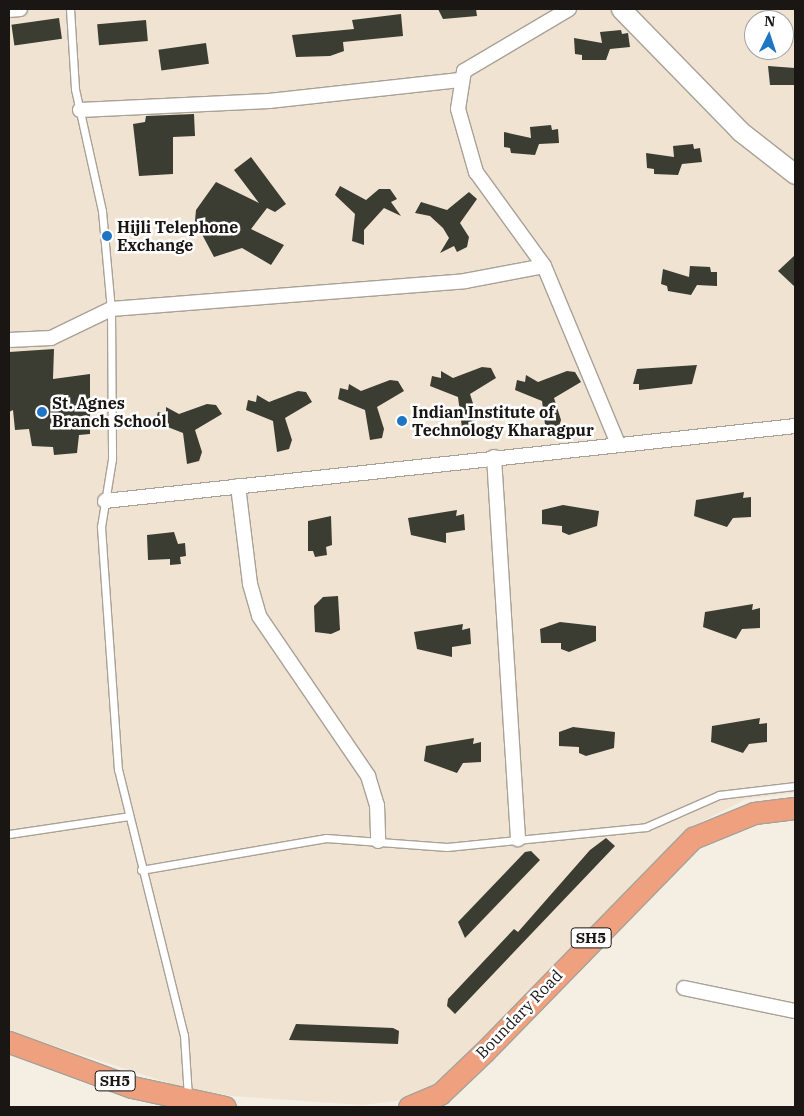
<!DOCTYPE html>
<style>
body{margin:0}
#map{position:relative;width:804px;height:1116px;overflow:hidden;background:#f5eee3;font-family:"IBM Plex Serif",serif}
div>[style]{position:absolute}
[style*='--x']{left:calc(var(--x)*1px);top:calc(var(--y)*1px);width:calc(var(--w)*1px);rotate:calc(var(--a)*1deg)}
.built>*{inset:0;background:#f0e3d2}
.building>*{inset:0;background:#3b3c32;transform-origin:0 0}
.roads{filter:drop-shadow(1px 0 #a8a197) drop-shadow(-1px 0 #a8a197) drop-shadow(0 1px #a8a197) drop-shadow(0 -1px #a8a197)}
.lane>*{height:7px;margin:-3.5px;padding:0 3.5px;transform-origin:3.5px;border-radius:3.5px;background:#fff}
.street>*{height:14px;margin:-7px;padding:0 7px;transform-origin:7px;border-radius:7px;background:#fff}
.secondary>*{height:19px;margin:-9.5px;padding:0 9.5px;transform-origin:9.5px;border-radius:9.5px;background:#fff}
.primary>*{height:21px;margin:-10.5px;padding:0 10.5px;transform-origin:10.5px;border-radius:10.5px;background:#efa17f}
.dots>*{width:14px;height:14px;translate:-50% -50%;box-sizing:border-box;border:2px solid #fff;border-radius:50%}
span{translate:-50% -50%;white-space:nowrap;text-align:center;line-height:1.15;-webkit-text-stroke:5px #fff;paint-order:stroke}
.shield-label span{padding:1px 4px;background:#fff;border:1px solid;border-radius:4px;-webkit-text-stroke-width:0}
.shield-label{font-size:15px;color:#191613;font-weight:700}
.poi-label{font-size:16px;color:#191613;font-weight:700}
.left{translate:0 -50%;text-align:left}
.street-label{font-size:16px;color:#191613}
.frame{position:absolute;inset:0;border:10px solid #191613;pointer-events:none}
.north{position:absolute;left:744px;top:10px;width:50px;height:50px;box-sizing:border-box;background:#fff;border:1px solid #a3a2a1;border-radius:50%;rotate:4deg;font-size:14px;font-weight:700;line-height:20px;text-align:center;color:#191613}
.north::after{content:'';display:block;margin:auto;width:18px;height:22px;background:#1e75c3;clip-path:polygon(50% 0,100% 100%,50% 72%,0 100%)}
</style>
<div id="map">
<div class="built">
<div style="clip-path:polygon(evenodd,9px 9px,795px 9px,795px 793px,746px 799px,691px 827px,451px 1074px,411px 1099px,363px 1105px,232px 1096px,178px 1086px,9px 1031px,9px 9px,754px 20px,784px 20px,784px 50px,754px 50px,754px 20px)"></div>
</div>
<div class="building">
<div style="clip-path:polygon(438px 9px,476px 9px,477px 16px,443px 19px)"></div>
<div style="clip-path:polygon(401px 14px,403px 36px,343px 42px,344px 51px,330px 56px,296px 57px,292px 35px,354px 29px,352px 20px)"></div>
<div style="left:59px;top:18px;width:21px;height:48px;rotate:82deg"></div>
<div style="left:146px;top:20px;width:21px;height:49px;rotate:85deg"></div>
<div style="clip-path:polygon(621px 30px,622px 34px,628px 33px,630px 47px,610px 49px,606px 60px,582px 60px,582px 55px,575px 54px,574px 38px,602px 43px,600px 32px)"></div>
<div style="left:206px;top:43px;width:21px;height:48px;rotate:82deg"></div>
<div style="clip-path:polygon(768px 66px,795px 68px,795px 85px,770px 85px)"></div>
<div style="clip-path:polygon(194px 114px,195px 136px,173px 137px,173px 174px,139px 176px,133px 124px,145px 122px,146px 116px)"></div>
<div style="clip-path:polygon(551px 125px,552px 130px,558px 129px,559px 143px,539px 144px,535px 155px,511px 153px,510px 148px,504px 147px,504px 132px,531px 138px,530px 127px)"></div>
<div style="clip-path:polygon(693px 144px,694px 149px,700px 148px,702px 162px,682px 164px,678px 175px,654px 174px,654px 169px,647px 168px,646px 153px,674px 157px,673px 146px)"></div>
<div style="clip-path:polygon(251px 157px,286px 204px,275px 212px,267px 208px,251px 229px,284px 245px,271px 265px,242px 248px,214px 257px,195px 221px,196px 210px,216px 182px,259px 203px,234px 170px)"></div>
<div style="clip-path:polygon(340px 186px,366px 200px,379px 189px,390px 189px,397px 199px,391px 202px,401px 216px,384px 208px,364px 230px,364px 245px,352px 241px,355px 214px,335px 195px)"></div>
<div style="clip-path:polygon(469px 192px,477px 199px,460px 223px,469px 237px,467px 247px,457px 252px,454px 246px,440px 253px,449px 238px,443px 228px,430px 216px,415px 213px,421px 202px,447px 210px)"></div>
<div style="clip-path:polygon(795px 255px,795px 287px,778px 271px)"></div>
<div style="clip-path:polygon(690px 266px,710px 267px,711px 272px,717px 272px,717px 286px,697px 285px,691px 295px,668px 291px,667px 286px,661px 284px,663px 269px,689px 277px)"></div>
<div style="clip-path:polygon(54px 349px,53px 379px,90px 374px,90px 434px,79px 435px,77px 453px,54px 455px,53px 447px,32px 446px,29px 429px,15px 430px,13px 410px,9px 412px,9px 352px)"></div>
<div style="clip-path:polygon(697px 365px,692px 384px,639px 390px,639px 384px,633px 384px,637px 369px)"></div>
<div style="clip-path:polygon(482px 367px,491px 368px,496px 378px,470px 394px,477px 416px,474px 425px,462px 428px,458px 397px,430px 386px,432px 376px,441px 378px,441px 371px,453px 378px)"></div>
<div style="clip-path:polygon(567px 371px,575px 372px,581px 382px,554px 398px,561px 420px,558px 429px,546px 432px,542px 401px,515px 390px,517px 380px,525px 382px,526px 375px,538px 382px)"></div>
<div style="clip-path:polygon(390px 380px,398px 381px,404px 391px,377px 407px,384px 429px,382px 438px,370px 440px,365px 410px,338px 399px,340px 388px,348px 390px,349px 384px,361px 391px)"></div>
<div style="clip-path:polygon(298px 391px,306px 392px,312px 402px,285px 418px,292px 440px,289px 449px,277px 452px,273px 421px,246px 410px,248px 400px,256px 402px,257px 395px,269px 402px)"></div>
<div style="clip-path:polygon(207px 404px,216px 405px,222px 414px,195px 430px,202px 452px,199px 461px,187px 464px,183px 433px,155px 422px,158px 412px,166px 414px,166px 407px,179px 414px)"></div>
<div style="clip-path:polygon(744px 492px,743px 498px,751px 497px,751px 517px,733px 518px,727px 527px,694px 516px,696px 500px)"></div>
<div style="clip-path:polygon(563px 505px,599px 511px,597px 526px,569px 535px,562px 532px,562px 526px,542px 524px,542px 510px)"></div>
<div style="clip-path:polygon(457px 510px,456px 516px,464px 514px,465px 530px,446px 533px,446px 543px,411px 535px,408px 518px)"></div>
<div style="clip-path:polygon(331px 516px,332px 545px,326px 547px,327px 555px,315px 557px,313px 551px,308px 551px,308px 521px)"></div>
<div style="clip-path:polygon(174px 532px,178px 544px,185px 543px,186px 556px,180px 557px,181px 564px,170px 565px,170px 559px,148px 560px,147px 535px)"></div>
<div style="clip-path:polygon(338px 596px,340px 630px,331px 634px,315px 632px,314px 606px,323px 597px)"></div>
<div style="clip-path:polygon(753px 604px,752px 610px,760px 608px,760px 628px,742px 629px,736px 639px,703px 627px,705px 612px)"></div>
<div style="clip-path:polygon(560px 622px,596px 626px,596px 641px,569px 652px,561px 649px,561px 643px,541px 643px,540px 629px)"></div>
<div style="clip-path:polygon(463px 624px,462px 630px,470px 628px,471px 644px,452px 647px,452px 657px,417px 649px,414px 632px)"></div>
<div style="clip-path:polygon(760px 718px,759px 724px,767px 723px,767px 742px,749px 744px,743px 753px,711px 742px,712px 726px)"></div>
<div style="clip-path:polygon(573px 727px,615px 732px,614px 748px,586px 756px,579px 753px,579px 747px,559px 746px,559px 732px)"></div>
<div style="clip-path:polygon(474px 738px,473px 744px,481px 742px,481px 762px,463px 763px,457px 773px,424px 761px,426px 746px)"></div>
<div style="clip-path:polygon(606px 838px,615px 846px,455px 1014px,447px 1006px,448px 999px,514px 929px,518px 932px,590px 850px)"></div>
<div style="clip-path:polygon(531px 851px,540px 860px,465px 938px,458px 922px,525px 852px)"></div>
<div style="clip-path:polygon(296px 1024px,393px 1028px,399px 1031px,398px 1044px,289px 1040px)"></div>
</div>
<div class="roads">
<div class="lane">
<div style="--x:70;--y:9;--w:80;--a:86.4"></div>
<div style="--x:75;--y:89;--w:125;--a:77.5"></div>
<div style="--x:102;--y:211;--w:98;--a:84.8"></div>
<div style="--x:111;--y:309;--w:150;--a:89.6"></div>
<div style="--x:112;--y:459;--w:69;--a:99.2"></div>
<div style="--x:101;--y:527;--w:243;--a:86"></div>
<div style="--x:118;--y:769;--w:274;--a:76.1"></div>
<div style="--x:184;--y:1035;--w:62;--a:86.3"></div>
<div style="--x:9;--y:834;--w:121;--a:-8.5"></div>
<div style="--x:141;--y:870;--w:188;--a:-9.8"></div>
<div style="--x:326;--y:838;--w:121;--a:4.3"></div>
<div style="--x:447;--y:847;--w:200;--a:-5.7"></div>
<div style="--x:646;--y:827;--w:80;--a:-23.7"></div>
<div style="--x:719;--y:795;--w:77;--a:-6.8"></div>
</div>
<div class="street">
<div style="--x:569;--y:9;--w:122;--a:149.4"></div>
<div style="--x:464;--y:71;--w:38;--a:99"></div>
<div style="--x:458;--y:109;--w:66;--a:74.1"></div>
<div style="--x:476;--y:172;--w:116;--a:54.1"></div>
<div style="--x:544;--y:266;--w:193;--a:67.4"></div>
<div style="--x:9;--y:10;--w:11;--a:-5"></div>
<div style="--x:80;--y:110;--w:189;--a:-2.7"></div>
<div style="--x:269;--y:101;--w:192;--a:-6.3"></div>
<div style="--x:9;--y:340;--w:42;--a:-2.7"></div>
<div style="--x:51;--y:338;--w:67;--a:-25.8"></div>
<div style="--x:111;--y:309;--w:355;--a:-4.5"></div>
<div style="--x:465;--y:281;--w:80;--a:-10.8"></div>
<div style="--x:494;--y:457;--w:383;--a:86.4"></div>
<div style="--x:238;--y:486;--w:99;--a:83"></div>
<div style="--x:250;--y:584;--w:33;--a:74"></div>
<div style="--x:259;--y:616;--w:194;--a:55.7"></div>
<div style="--x:368;--y:776;--w:30;--a:73"></div>
<div style="--x:377;--y:805;--w:36;--a:88"></div>
<div style="--x:105;--y:501;--w:694;--a:-6.2"></div>
<div style="--x:684;--y:988;--w:113;--a:11.7"></div>
</div>
<div class="secondary">
<div style="--x:621;--y:9;--w:170;--a:45.7"></div>
<div style="--x:740;--y:131;--w:70;--a:38"></div>
</div>
<div class="primary">
<div style="--x:9;--y:1042;--w:131;--a:20.1"></div>
<div style="--x:132;--y:1087;--w:95;--a:12.1"></div>
<div style="--x:409;--y:1107;--w:34;--a:-23"></div>
<div style="--x:440;--y:1094;--w:62;--a:-43.7"></div>
<div style="--x:485;--y:1051;--w:298;--a:-45.7"></div>
<div style="--x:693;--y:838;--w:66;--a:-22.3"></div>
<div style="--x:754;--y:813;--w:41;--a:-7"></div>
</div>
</div>
<div class="dots">
<div style="left:107px;top:236px;background:#1e75c3"></div>
<div style="left:42px;top:412px;background:#1e75c3"></div>
<div style="left:402px;top:421px;background:#1e75c3"></div>
</div>
<div class="shield-label">
<span style="left:591px;top:938px">SH5</span>
<span style="left:115px;top:1081px">SH5</span>
</div>
<div class="poi-label">
<span class="left" style="left:117px;top:236px">Hijli Telephone<br>Exchange</span>
<span class="left" style="left:52px;top:412px">St. Agnes<br>Branch School</span>
<span class="left" style="left:412px;top:421px">Indian Institute of<br>Technology Kharagpur</span>
</div>
<div class="street-label">
<span style="left:519px;top:1014px;rotate:-46deg">Boundary Road</span>
</div>
<div class="frame"></div>
<div class="north">N</div>
</div>
